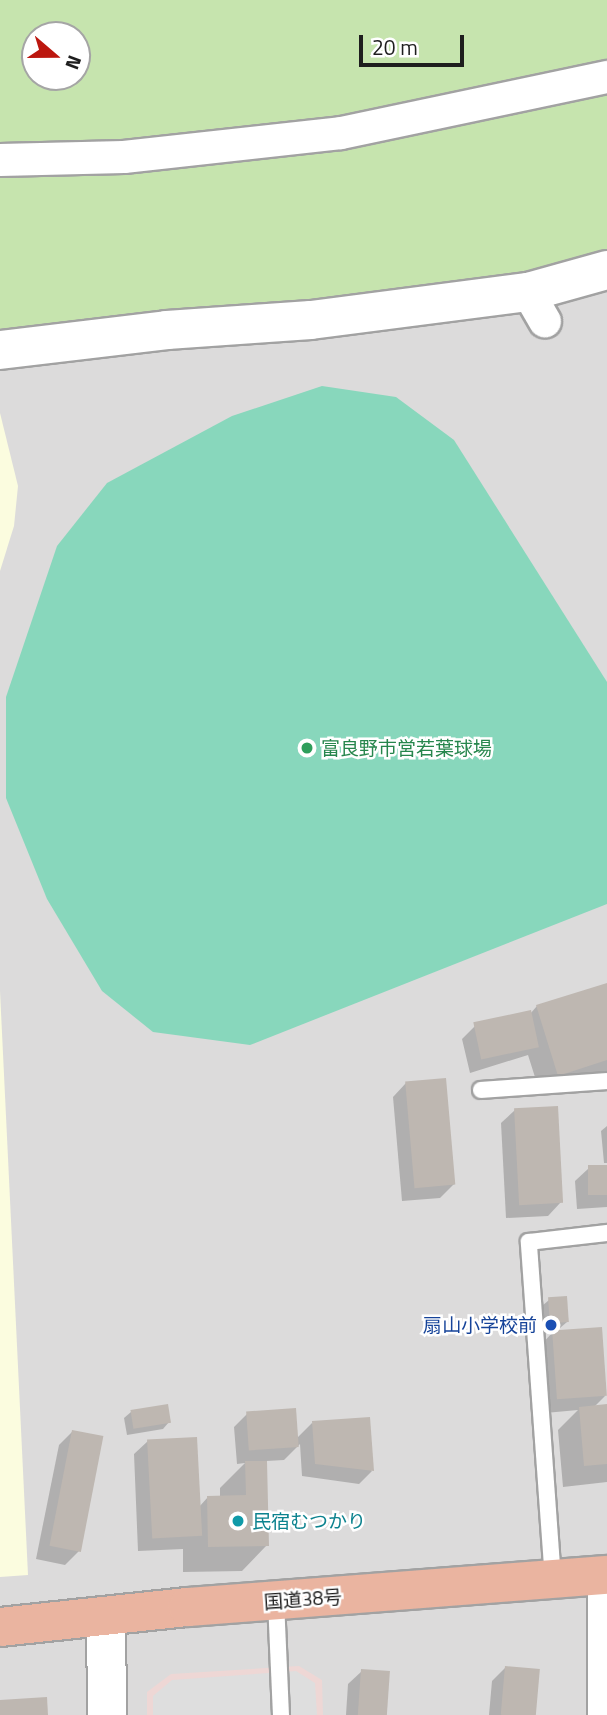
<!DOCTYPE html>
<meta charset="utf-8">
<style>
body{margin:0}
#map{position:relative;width:607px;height:1715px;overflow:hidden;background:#eeebe4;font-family:"Titillium Web","Noto Sans JP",sans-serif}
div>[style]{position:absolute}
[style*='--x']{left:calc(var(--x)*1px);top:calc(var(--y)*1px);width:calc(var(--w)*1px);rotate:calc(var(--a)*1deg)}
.residential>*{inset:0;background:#dcdbdb;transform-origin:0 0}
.commercial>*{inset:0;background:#eed7d5}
.education>*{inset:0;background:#fbfcdf}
.grass>*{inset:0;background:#c6e4ae}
.pitch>*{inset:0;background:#88d7bc}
.parking>*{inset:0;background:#dedede}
.shadow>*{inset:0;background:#0003}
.building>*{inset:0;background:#beb7b1;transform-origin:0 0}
.roads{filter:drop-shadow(2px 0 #a2a2a2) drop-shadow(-2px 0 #a2a2a2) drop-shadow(0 2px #a2a2a2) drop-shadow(0 -2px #a2a2a2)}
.service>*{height:16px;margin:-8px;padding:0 8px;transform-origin:8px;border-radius:8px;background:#fff}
.minor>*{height:32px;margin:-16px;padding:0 16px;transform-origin:16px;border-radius:16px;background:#fff}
.tertiary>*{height:38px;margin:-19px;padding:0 19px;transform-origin:19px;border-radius:19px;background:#fff}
.trunk>*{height:38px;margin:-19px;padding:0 19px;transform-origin:19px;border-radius:19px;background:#eab4a0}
.dots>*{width:19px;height:19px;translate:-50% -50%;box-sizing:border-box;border:4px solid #fff;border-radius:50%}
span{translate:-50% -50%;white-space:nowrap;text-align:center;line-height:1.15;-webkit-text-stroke:5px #fff;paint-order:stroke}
.leisure-label{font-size:19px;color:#27864d}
.left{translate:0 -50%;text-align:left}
.transit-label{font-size:19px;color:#164399}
.right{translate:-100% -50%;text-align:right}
.culture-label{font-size:19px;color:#0d838f}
.street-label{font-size:19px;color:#1e1e1e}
.north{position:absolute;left:21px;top:21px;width:70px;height:70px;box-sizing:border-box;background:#fff;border:2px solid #a5a5a5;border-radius:50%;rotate:110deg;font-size:19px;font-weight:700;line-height:28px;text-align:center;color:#1e1e1e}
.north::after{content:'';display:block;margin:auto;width:24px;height:32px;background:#bc170f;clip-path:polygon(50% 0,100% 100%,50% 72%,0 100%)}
.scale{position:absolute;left:359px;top:35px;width:105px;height:32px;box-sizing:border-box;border:4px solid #1e1e1e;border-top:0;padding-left:9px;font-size:21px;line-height:24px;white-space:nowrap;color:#1e1e1e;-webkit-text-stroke:5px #fff;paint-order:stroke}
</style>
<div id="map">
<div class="residential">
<div style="left:607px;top:270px;width:1445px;height:612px;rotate:90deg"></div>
</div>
<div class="commercial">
<div style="clip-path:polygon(299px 1666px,322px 1680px,323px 1715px,147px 1715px,147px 1692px,171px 1674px)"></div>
</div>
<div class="education">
<div style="clip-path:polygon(0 413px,18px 486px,14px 526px,0 571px)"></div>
<div style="clip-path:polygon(0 991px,28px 1575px,0 1577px)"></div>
</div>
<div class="grass">
<div style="clip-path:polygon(evenodd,0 0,607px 0,607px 270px,0 350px,0 0,35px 35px,77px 35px,77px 77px,35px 77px,35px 35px)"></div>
</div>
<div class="pitch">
<div style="clip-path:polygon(322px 386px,396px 397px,454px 440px,607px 682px,607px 904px,250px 1045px,153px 1032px,102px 991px,47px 899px,6px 798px,6px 697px,57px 546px,107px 483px,232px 416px)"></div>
</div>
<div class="parking">
<div style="clip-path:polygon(296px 1671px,315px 1683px,317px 1715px,153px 1715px,153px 1696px,172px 1680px)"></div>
</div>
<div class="shadow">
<div style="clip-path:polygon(607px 985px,607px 1072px,540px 1093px,528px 1055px,470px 1073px,462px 1039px,475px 1026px,530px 1014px,537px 1006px)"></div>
<div style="clip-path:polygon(406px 1083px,454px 1184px,440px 1198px,402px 1201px,393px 1097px)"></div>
<div style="clip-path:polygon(515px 1110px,561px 1202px,548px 1216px,506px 1218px,501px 1123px)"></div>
<div style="clip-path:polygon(607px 1126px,607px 1163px,604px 1163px,601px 1131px)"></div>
<div style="clip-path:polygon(607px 1166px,607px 1207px,577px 1209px,575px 1181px,589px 1168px)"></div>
<div style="clip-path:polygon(549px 1300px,567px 1322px,560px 1328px,544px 1329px,542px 1306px)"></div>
<div style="clip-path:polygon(552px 1333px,605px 1396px,594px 1407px,607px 1406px,607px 1482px,563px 1487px,558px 1430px,578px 1410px,545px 1413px,539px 1347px)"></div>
<div style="clip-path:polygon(131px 1412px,169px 1422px,163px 1429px,127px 1435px,124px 1418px)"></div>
<div style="clip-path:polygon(247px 1414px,297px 1438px,312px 1423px,372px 1471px,359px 1484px,302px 1476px,300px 1444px,284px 1460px,266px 1461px,267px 1545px,242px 1571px,183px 1572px,183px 1549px,138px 1551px,134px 1454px,148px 1441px,199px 1507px,208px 1497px,220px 1497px,220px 1488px,245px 1463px,237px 1464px,234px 1427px)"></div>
<div style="clip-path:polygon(72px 1432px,79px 1551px,65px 1565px,36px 1559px,59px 1445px)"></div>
<div style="clip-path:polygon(505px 1668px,535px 1715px,489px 1715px,492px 1681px)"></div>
<div style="clip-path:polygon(362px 1671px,386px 1715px,346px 1715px,348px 1684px)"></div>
</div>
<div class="building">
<div style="clip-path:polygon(607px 983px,607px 1060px,558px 1076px,536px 1005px)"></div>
<div style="left:531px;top:1010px;width:38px;height:59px;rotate:78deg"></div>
<div style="left:446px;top:1078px;width:107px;height:41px;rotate:85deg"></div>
<div style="left:558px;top:1106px;width:97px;height:44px;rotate:87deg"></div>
<div style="left:607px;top:1165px;width:30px;height:19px;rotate:90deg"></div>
<div style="left:567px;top:1296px;width:26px;height:19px;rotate:86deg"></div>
<div style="left:602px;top:1327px;width:69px;height:50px;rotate:86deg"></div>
<div style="left:168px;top:1404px;width:19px;height:38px;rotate:81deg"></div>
<div style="clip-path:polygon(607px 1404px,607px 1464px,584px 1466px,579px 1407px)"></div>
<div style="left:296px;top:1408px;width:39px;height:50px;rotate:86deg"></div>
<div style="clip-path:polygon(370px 1417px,374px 1471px,315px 1464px,312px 1421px)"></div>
<div style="left:72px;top:1430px;width:32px;height:118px;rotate:11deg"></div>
<div style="left:197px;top:1437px;width:99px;height:50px;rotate:87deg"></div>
<div style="clip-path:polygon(245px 1461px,267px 1461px,269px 1546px,208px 1547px,207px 1496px,246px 1495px)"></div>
<div style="left:505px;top:1666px;width:35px;height:49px;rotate:5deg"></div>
<div style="left:361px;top:1669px;width:29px;height:46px;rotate:4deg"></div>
<div style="clip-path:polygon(47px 1697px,48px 1715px,0 1715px,0 1700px)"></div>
</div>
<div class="roads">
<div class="service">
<div style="--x:481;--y:1090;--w:126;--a:-4.1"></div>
<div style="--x:553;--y:1580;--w:339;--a:-94.1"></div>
<div style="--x:529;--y:1242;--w:79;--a:-6.6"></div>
<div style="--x:276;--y:1601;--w:114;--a:87.5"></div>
</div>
<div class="minor">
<div style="--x:0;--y:160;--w:124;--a:-1.4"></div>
<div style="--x:124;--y:157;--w:218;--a:-6.3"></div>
<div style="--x:341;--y:133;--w:272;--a:-11.9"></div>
<div style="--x:528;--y:292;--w:34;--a:60"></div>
<div style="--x:604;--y:1715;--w:140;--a:-90"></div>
</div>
<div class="tertiary">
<div style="--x:0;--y:350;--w:168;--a:-6.8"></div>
<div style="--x:167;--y:330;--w:144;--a:-4"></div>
<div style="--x:311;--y:320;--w:219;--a:-7.4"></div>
<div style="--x:528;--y:292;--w:82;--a:-15.6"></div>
<div style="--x:106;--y:1617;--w:98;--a:89.4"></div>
</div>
<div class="trunk">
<div style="--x:0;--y:1627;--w:189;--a:-6.1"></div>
<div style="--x:188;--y:1607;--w:420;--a:-4.4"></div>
</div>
</div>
<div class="dots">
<div style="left:307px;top:748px;background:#2e9e5b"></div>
<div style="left:551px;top:1325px;background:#1a4fb4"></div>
<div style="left:238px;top:1521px;background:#0f9aa8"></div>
</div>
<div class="leisure-label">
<span class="left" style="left:321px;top:748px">富良野市営若葉球場</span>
</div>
<div class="transit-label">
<span class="right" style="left:537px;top:1325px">扇山小学校前</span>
</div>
<div class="culture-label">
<span class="left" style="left:252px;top:1521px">民宿むつかり</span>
</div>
<div class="street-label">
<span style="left:303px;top:1599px;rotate:-4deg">国道38号</span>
</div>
<div class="north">N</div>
<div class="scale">20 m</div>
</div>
